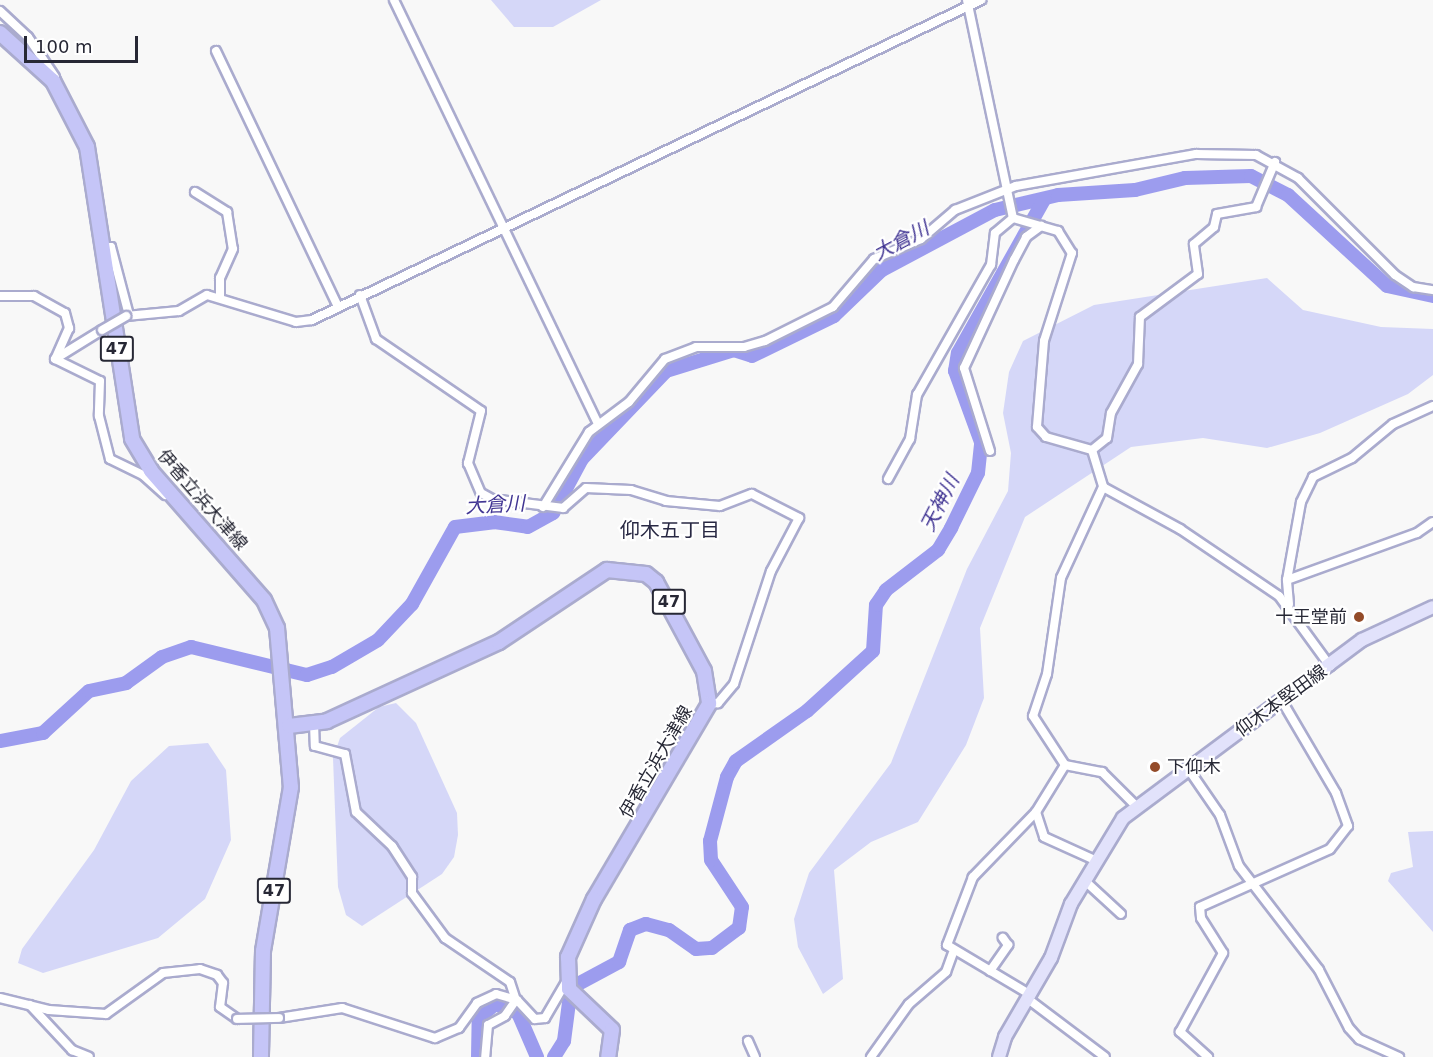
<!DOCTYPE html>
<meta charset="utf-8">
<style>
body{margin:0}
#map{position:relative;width:1433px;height:1057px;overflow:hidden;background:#f8f8f8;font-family:"DejaVu Sans","Noto Sans JP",sans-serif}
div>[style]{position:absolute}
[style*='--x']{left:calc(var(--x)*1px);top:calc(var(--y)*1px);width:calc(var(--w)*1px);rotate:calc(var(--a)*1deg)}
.green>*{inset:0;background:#d5d7f8}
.river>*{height:14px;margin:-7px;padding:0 7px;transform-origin:7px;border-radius:7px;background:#9c9cee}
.roads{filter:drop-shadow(2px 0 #aaabce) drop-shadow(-2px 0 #aaabce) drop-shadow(0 2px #aaabce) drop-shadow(0 -2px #aaabce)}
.street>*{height:8px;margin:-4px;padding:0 4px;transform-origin:4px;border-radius:4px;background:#fff}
.secondary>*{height:12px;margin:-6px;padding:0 6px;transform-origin:6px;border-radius:6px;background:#e2e2fb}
.primary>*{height:14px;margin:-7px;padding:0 7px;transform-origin:7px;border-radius:7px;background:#c5c5f7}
.bridges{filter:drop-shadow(2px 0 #aaabce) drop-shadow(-2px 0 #aaabce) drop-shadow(0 2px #aaabce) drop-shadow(0 -2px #aaabce)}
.street-bridge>*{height:8px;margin:-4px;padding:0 4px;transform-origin:4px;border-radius:4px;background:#fff}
.dots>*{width:16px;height:16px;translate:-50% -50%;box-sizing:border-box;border:3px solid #fff;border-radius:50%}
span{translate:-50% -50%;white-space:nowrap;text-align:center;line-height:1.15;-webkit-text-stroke:4.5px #fff;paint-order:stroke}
.shield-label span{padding:2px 4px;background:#fff;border:2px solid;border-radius:4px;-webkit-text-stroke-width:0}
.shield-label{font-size:16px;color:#272835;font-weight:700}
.street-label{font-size:18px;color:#272835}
.poi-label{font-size:18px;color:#272835}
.right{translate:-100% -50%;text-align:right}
.left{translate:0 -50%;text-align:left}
.water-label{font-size:20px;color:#413593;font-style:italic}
.neighbourhood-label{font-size:20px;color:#282843}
.scale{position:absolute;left:24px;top:36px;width:114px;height:27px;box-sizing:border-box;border:3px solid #272835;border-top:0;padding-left:8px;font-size:18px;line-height:21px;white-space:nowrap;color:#272835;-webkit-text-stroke:4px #fff;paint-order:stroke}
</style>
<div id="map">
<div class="green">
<div style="clip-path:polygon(491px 0,601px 0,553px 27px,514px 27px)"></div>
<div style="clip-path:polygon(1267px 278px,1303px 310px,1381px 327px,1433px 329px,1433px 375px,1408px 394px,1320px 433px,1267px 448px,1203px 438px,1131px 447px,1025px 517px,980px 628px,984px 698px,966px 745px,918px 822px,871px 842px,834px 870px,843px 979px,823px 994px,798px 947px,794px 919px,809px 873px,891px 763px,967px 569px,1008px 491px,1011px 453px,1003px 413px,1009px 372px,1023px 341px,1094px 305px)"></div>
<div style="clip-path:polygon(396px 703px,416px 723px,457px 813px,458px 835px,454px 857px,442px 874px,362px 926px,346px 915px,338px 887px,333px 758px,340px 738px,379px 707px)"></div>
<div style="clip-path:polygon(208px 743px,226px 770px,231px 840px,205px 899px,158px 938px,43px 973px,18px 963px,22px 949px,94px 850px,131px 781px,169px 746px)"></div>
<div style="clip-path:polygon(1433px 831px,1433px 932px,1388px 881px,1391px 873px,1413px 867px,1408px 832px)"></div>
</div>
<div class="river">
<div style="--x:0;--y:741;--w:44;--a:-10.5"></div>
<div style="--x:43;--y:733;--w:62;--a:-42.4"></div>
<div style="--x:89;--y:691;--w:38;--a:-12"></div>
<div style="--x:126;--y:683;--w:44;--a:-35.8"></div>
<div style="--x:162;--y:657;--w:31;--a:-19"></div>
<div style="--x:191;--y:647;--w:119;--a:13.6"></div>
<div style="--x:307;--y:675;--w:26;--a:-18"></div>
<div style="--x:332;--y:667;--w:53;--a:-30.4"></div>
<div style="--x:378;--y:640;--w:50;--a:-46.6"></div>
<div style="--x:412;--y:604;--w:88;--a:-60.8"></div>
<div style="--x:455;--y:527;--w:39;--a:-7"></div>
<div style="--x:494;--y:522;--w:34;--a:8"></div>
<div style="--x:528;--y:527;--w:29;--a:-29"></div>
<div style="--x:553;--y:513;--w:61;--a:-61.8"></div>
<div style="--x:582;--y:459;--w:122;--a:-46.3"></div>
<div style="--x:666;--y:371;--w:71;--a:-17.2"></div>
<div style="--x:734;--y:350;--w:19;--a:18"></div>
<div style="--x:752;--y:356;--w:91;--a:-26"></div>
<div style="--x:834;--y:316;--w:66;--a:-43.8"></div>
<div style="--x:882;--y:270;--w:128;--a:-28"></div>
<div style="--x:995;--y:210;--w:65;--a:-13.4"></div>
<div style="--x:1058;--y:195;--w:77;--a:-3.7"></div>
<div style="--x:1135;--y:190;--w:51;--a:-13.5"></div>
<div style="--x:1185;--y:178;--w:66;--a:-1.7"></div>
<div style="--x:1251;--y:176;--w:42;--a:27.2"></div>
<div style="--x:1288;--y:195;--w:134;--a:42.6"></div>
<div style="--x:1387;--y:286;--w:47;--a:12.3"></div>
<div style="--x:478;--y:1057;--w:39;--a:-89"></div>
<div style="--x:479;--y:1018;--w:21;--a:-41"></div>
<div style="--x:495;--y:1004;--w:25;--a:21"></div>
<div style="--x:518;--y:1013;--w:48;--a:66.6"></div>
<div style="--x:554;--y:1057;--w:19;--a:-58"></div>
<div style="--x:564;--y:1041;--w:46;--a:-82.6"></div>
<div style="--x:570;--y:995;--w:14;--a:-54"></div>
<div style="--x:578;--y:984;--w:47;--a:-28.2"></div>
<div style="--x:619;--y:962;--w:34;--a:-71"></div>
<div style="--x:630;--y:930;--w:17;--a:-21"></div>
<div style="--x:646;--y:924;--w:24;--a:15"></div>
<div style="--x:669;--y:930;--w:33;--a:35"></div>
<div style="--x:696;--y:949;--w:16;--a:-4"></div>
<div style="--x:712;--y:948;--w:34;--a:-37"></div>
<div style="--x:739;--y:928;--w:21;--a:-82"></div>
<div style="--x:742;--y:907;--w:56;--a:-123.4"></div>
<div style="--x:711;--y:860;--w:19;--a:-93"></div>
<div style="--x:710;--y:841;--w:66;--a:-75.1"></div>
<div style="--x:727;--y:777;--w:18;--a:-61"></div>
<div style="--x:736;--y:761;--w:87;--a:-35.2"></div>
<div style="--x:807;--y:711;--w:89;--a:-42.3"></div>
<div style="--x:873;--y:651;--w:46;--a:-86.3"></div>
<div style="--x:876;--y:605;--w:18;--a:-56"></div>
<div style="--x:886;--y:590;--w:66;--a:-37.6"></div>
<div style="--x:938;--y:550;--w:26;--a:-59"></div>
<div style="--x:951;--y:528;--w:61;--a:-63.9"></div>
<div style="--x:978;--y:473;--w:31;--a:-84"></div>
<div style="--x:981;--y:442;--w:76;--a:-110.1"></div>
<div style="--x:955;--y:371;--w:18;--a:-81"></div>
<div style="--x:958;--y:353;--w:176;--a:-60.7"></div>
</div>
<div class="roads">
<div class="street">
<div style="--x:394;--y:0;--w:470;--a:64.3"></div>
<div style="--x:967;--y:0;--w:223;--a:78.1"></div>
<div style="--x:0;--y:11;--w:38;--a:43"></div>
<div style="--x:28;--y:37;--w:48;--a:56"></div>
<div style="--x:216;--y:51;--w:284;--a:64.5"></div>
<div style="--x:195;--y:192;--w:38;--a:32"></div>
<div style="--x:227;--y:212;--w:37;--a:81"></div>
<div style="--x:233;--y:249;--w:32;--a:114"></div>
<div style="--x:220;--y:278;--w:19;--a:90"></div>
<div style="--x:103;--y:248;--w:8;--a:-7"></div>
<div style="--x:111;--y:247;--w:70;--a:75.2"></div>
<div style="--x:360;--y:295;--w:47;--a:70"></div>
<div style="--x:376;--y:339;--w:127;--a:34.4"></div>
<div style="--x:481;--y:411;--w:54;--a:104"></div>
<div style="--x:468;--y:463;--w:33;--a:67"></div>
<div style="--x:481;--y:493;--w:13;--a:29"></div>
<div style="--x:492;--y:499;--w:72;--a:7.2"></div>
<div style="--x:563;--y:508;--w:30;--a:-41"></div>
<div style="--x:586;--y:488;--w:45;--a:2.5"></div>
<div style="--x:631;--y:490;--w:37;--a:17"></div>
<div style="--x:666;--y:501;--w:54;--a:5.3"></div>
<div style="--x:720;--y:506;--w:34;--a:-21"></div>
<div style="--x:752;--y:494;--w:53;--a:27.1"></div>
<div style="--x:799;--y:518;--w:60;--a:117.8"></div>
<div style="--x:771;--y:571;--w:119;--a:108.1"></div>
<div style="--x:734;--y:684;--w:25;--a:130"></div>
<div style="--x:718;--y:703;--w:9;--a:174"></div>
<div style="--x:0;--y:296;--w:34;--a:0"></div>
<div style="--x:34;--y:296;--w:35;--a:29"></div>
<div style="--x:65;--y:313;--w:16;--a:75"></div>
<div style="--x:69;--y:328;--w:34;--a:114"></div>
<div style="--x:126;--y:316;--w:53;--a:-5.4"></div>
<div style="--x:179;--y:311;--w:32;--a:-30"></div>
<div style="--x:207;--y:295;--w:93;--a:16.9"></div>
<div style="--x:296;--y:322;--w:16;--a:-7"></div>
<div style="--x:312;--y:320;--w:742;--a:-25.56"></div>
<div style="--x:55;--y:359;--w:50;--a:26.1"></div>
<div style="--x:100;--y:381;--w:35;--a:92"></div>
<div style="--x:99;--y:416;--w:44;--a:75.7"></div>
<div style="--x:110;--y:459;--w:37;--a:26"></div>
<div style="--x:143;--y:475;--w:30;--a:42"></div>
<div style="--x:55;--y:359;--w:55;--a:-31.7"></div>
<div style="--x:1092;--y:450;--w:19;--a:-39"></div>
<div style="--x:1107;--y:438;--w:25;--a:-81"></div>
<div style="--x:1111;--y:413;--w:56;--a:-61.1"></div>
<div style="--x:1138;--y:364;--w:47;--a:-87.6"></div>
<div style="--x:1140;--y:317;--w:72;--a:-36.6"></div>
<div style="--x:1198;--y:274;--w:30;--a:-98"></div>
<div style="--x:1194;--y:244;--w:26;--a:-40"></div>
<div style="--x:1214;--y:227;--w:13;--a:-77"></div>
<div style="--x:1217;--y:214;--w:40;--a:-10"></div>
<div style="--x:1256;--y:207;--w:49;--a:-67.1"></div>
<div style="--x:990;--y:451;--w:87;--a:-107.4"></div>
<div style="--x:964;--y:368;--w:119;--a:-65.2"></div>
<div style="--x:1014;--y:260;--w:26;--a:-62"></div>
<div style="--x:1026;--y:237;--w:19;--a:-36"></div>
<div style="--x:888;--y:479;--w:46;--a:-61.2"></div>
<div style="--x:910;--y:439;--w:45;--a:-81"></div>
<div style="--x:917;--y:395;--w:150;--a:-60.4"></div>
<div style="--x:991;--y:265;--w:32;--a:-83"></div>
<div style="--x:995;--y:233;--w:23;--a:-40"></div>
<div style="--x:1013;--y:218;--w:47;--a:16.1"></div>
<div style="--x:1058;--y:231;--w:26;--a:58"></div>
<div style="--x:1072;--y:253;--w:92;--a:107.7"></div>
<div style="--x:1044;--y:341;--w:86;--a:94.7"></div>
<div style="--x:1037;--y:427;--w:13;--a:48"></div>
<div style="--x:1046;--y:437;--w:48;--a:15.8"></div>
<div style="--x:1092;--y:450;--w:39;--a:73"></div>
<div style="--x:1103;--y:487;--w:100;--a:114.8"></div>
<div style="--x:1061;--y:578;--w:97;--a:98.3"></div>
<div style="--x:1047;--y:674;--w:44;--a:108.4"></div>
<div style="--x:1033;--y:716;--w:59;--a:56.9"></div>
<div style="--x:1065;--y:765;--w:55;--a:121.7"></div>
<div style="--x:1036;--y:812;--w:91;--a:134.1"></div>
<div style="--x:973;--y:877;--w:73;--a:110.9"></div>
<div style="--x:947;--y:945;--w:98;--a:30.8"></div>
<div style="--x:1103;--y:487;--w:88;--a:28.6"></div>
<div style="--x:1180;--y:529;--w:120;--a:34.1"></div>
<div style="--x:1279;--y:596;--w:87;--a:53.9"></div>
<div style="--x:543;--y:507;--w:88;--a:-58.5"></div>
<div style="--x:589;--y:432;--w:50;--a:-36.9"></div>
<div style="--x:629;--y:402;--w:56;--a:-50.1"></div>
<div style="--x:665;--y:359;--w:33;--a:-21"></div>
<div style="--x:696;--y:347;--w:48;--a:0"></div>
<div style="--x:744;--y:347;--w:22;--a:-16"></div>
<div style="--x:765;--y:341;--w:76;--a:-26.6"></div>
<div style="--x:833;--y:307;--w:63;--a:-49.5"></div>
<div style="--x:874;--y:259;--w:51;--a:-23.1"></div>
<div style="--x:921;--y:239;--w:45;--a:-40.5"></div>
<div style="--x:955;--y:210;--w:66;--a:-21.5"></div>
<div style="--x:1016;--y:186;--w:183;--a:-10.1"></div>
<div style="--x:1196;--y:154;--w:60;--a:1"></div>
<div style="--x:1256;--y:155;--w:48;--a:28.7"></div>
<div style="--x:1298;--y:178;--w:137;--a:45"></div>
<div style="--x:1395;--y:275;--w:22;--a:34"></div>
<div style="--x:1413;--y:287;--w:20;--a:9"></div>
<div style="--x:1287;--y:580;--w:138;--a:-19.9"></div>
<div style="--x:1417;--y:533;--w:19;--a:-35"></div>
<div style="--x:1289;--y:604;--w:24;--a:-95"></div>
<div style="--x:1287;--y:580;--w:79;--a:-79.8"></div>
<div style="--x:1301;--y:502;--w:28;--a:-64"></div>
<div style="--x:1313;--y:477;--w:43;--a:-26"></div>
<div style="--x:1352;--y:458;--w:53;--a:-39.7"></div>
<div style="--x:1393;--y:424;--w:44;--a:-24.2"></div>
<div style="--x:314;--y:723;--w:23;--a:88"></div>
<div style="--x:315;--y:746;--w:31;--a:15"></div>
<div style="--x:345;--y:754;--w:59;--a:79.3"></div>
<div style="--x:356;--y:812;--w:50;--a:43.4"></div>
<div style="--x:392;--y:846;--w:37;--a:57"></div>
<div style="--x:412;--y:877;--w:16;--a:90"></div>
<div style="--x:412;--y:893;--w:56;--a:53.7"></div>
<div style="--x:445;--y:938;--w:78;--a:34.1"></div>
<div style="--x:510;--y:982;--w:19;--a:72"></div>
<div style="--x:516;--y:1000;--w:19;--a:125"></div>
<div style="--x:505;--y:1016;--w:19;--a:152"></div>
<div style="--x:488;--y:1025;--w:32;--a:95"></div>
<div style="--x:1065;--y:765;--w:38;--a:11"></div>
<div style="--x:1102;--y:772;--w:48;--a:45"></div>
<div style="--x:1187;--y:767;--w:58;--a:55.5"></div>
<div style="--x:1220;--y:815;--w:54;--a:69.6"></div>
<div style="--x:1239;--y:866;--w:131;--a:52.4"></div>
<div style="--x:1319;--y:970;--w:65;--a:62.7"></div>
<div style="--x:1349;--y:1028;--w:15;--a:48"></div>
<div style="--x:1359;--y:1039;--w:44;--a:24.2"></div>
<div style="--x:1036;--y:812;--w:26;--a:72"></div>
<div style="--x:1044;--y:837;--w:56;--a:24.3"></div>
<div style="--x:1084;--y:880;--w:50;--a:42.6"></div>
<div style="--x:990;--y:971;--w:32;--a:-55"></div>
<div style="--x:1008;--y:945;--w:9;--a:-126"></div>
<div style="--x:0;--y:998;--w:50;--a:13.8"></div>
<div style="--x:49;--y:1010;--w:57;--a:4"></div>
<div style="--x:106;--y:1014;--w:70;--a:-35.7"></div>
<div style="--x:163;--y:973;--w:37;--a:-6"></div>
<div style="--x:200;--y:969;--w:18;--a:19"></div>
<div style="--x:217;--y:975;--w:10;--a:53"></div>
<div style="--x:223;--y:983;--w:24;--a:97"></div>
<div style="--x:220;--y:1007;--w:21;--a:35"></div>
<div style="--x:1028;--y:999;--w:96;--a:37"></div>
<div style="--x:30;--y:1005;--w:62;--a:47"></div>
<div style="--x:72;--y:1050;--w:18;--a:22"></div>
<div style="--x:279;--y:1018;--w:64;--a:-9"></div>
<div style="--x:342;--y:1008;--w:98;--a:17.9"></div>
<div style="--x:435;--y:1038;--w:26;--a:-23"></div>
<div style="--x:459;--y:1028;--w:31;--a:-54"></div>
<div style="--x:477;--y:1003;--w:21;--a:-25"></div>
<div style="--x:496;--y:994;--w:22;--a:16"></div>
<div style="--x:517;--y:1000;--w:26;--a:47"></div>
<div style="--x:535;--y:1019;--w:10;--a:-6"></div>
<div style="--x:545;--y:1018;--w:42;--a:-59.7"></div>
<div style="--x:748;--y:1041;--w:17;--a:66"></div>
<div style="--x:871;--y:1057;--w:65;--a:-54.4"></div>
<div style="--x:909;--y:1004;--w:49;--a:-40.9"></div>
<div style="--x:946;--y:972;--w:20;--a:-70"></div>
<div style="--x:1208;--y:1057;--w:38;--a:-138"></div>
<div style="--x:1180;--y:1032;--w:90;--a:-61.4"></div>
<div style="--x:1223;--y:953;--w:41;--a:-122.2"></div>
<div style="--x:1201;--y:918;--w:11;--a:-95"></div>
<div style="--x:1200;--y:907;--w:142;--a:-24"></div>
<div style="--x:1330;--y:849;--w:29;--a:-52"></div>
<div style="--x:1348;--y:826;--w:35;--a:-110"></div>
<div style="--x:1336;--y:793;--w:107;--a:-120.4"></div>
</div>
<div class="secondary">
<div style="--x:999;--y:1057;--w:21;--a:-73"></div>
<div style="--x:1005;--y:1037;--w:91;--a:-59.8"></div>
<div style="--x:1051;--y:958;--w:58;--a:-69.7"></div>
<div style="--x:1071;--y:904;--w:100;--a:-58.8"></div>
<div style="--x:1123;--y:818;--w:298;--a:-36.7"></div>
<div style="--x:1362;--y:640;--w:78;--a:-24.9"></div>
</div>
<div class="primary">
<div style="--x:0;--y:33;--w:72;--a:42.2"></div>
<div style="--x:53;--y:81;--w:74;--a:62.7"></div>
<div style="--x:87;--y:147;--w:295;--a:81.2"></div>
<div style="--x:132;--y:439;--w:37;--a:59"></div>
<div style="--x:151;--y:471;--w:171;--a:48.8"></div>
<div style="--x:264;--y:600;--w:31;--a:65"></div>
<div style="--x:277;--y:628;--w:160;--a:85"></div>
<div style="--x:291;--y:787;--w:166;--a:99.7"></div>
<div style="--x:263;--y:951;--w:106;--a:91.1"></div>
<div style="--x:289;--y:726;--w:38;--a:-7"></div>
<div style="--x:327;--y:721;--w:189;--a:-24.7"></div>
<div style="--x:499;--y:642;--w:130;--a:-33.7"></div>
<div style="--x:607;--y:570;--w:39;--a:6"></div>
<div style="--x:646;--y:574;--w:13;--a:39"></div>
<div style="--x:656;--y:582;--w:101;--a:61.7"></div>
<div style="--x:704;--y:671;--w:33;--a:81"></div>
<div style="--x:709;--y:704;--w:226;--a:120.5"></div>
<div style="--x:594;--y:899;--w:64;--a:114.1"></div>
<div style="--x:568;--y:957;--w:32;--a:88"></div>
<div style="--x:569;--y:989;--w:59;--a:43.6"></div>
<div style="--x:612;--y:1030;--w:27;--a:98"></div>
</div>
</div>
<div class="bridges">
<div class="street-bridge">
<div style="--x:102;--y:330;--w:28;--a:-30"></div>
<div style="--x:237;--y:1019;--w:42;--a:-1.4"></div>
</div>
</div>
<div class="dots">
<div style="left:1359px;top:617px;background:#934b29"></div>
<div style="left:1155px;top:767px;background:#934b29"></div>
</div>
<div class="shield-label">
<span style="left:117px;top:349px">47</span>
<span style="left:669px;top:602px">47</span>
<span style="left:274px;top:891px">47</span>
</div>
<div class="street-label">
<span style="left:202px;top:500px;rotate:49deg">伊香立浜大津線</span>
<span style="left:1281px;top:701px;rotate:-36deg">仰木本堅田線</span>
<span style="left:656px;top:762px;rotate:-60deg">伊香立浜大津線</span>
</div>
<div class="poi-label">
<span class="right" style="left:1347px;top:617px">十王堂前</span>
<span class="left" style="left:1167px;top:767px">下仰木</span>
</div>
<div class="water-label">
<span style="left:901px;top:241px;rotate:-28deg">大倉川</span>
<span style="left:940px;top:503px;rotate:-63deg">天神川</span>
<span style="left:495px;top:505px;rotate:-3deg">大倉川</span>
</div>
<div class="neighbourhood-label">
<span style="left:670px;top:530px">仰木五丁目</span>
</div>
<div class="scale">100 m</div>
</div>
